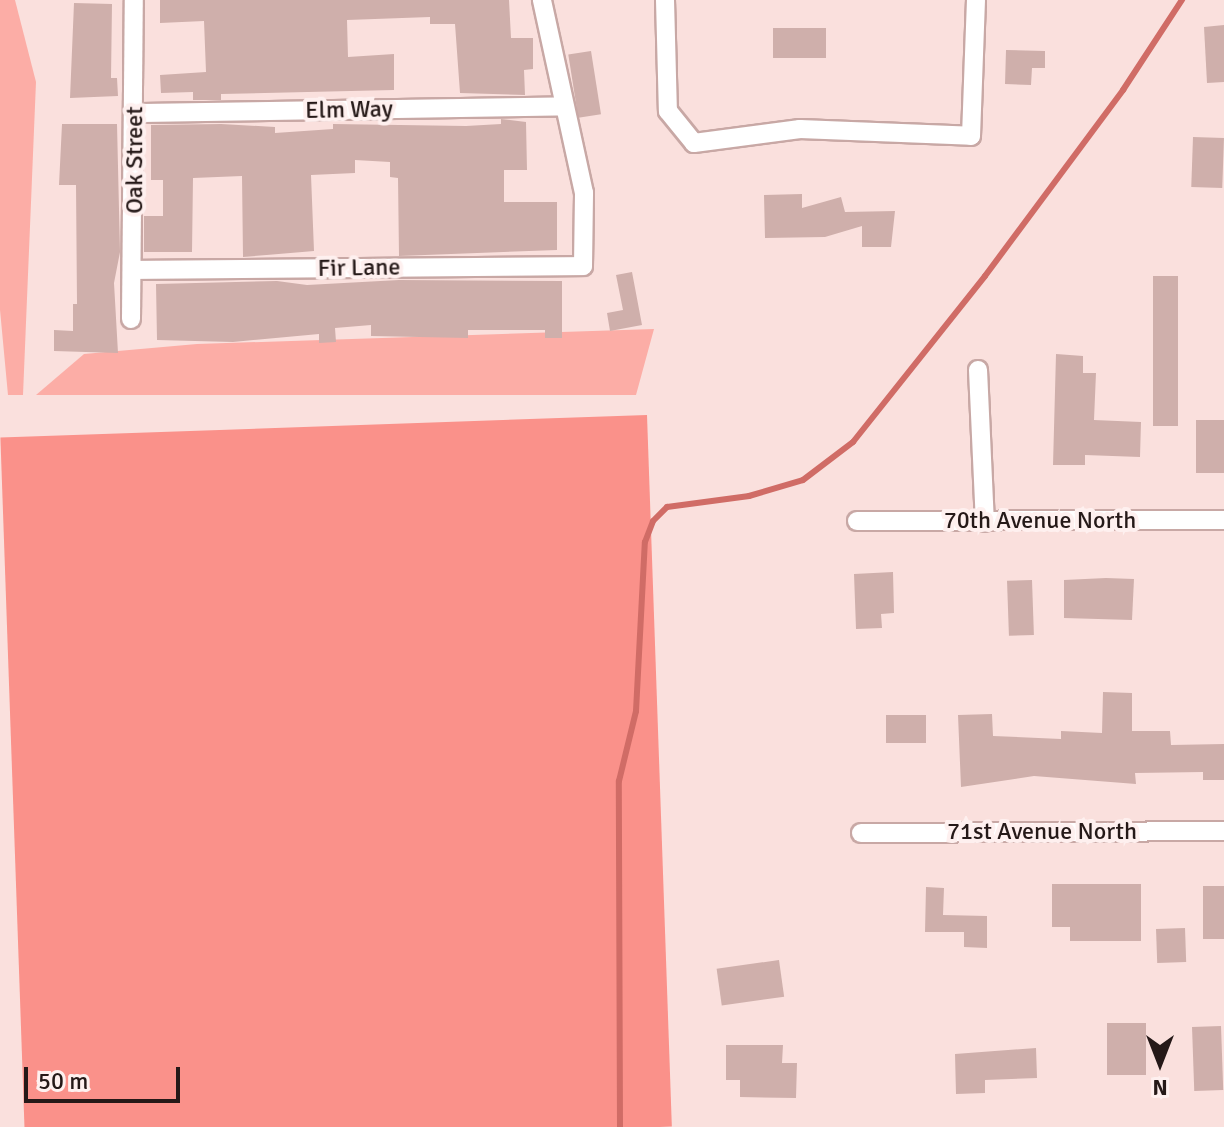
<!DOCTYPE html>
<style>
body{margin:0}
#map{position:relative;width:1224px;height:1127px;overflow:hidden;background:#fae0dd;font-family:Signika,sans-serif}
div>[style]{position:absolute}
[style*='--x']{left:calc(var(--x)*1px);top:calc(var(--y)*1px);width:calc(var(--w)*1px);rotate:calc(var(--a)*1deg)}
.green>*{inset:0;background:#fcada6}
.forest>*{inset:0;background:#fa918a;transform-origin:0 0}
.stream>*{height:6px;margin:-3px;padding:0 3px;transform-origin:3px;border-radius:3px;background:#d06c66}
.building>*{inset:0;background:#cfafab;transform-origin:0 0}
.roads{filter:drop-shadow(2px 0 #c8a8a5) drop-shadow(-2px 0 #c8a8a5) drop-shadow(0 2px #c8a8a5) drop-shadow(0 -2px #c8a8a5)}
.minor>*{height:18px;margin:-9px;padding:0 9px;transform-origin:9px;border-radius:9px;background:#fff}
span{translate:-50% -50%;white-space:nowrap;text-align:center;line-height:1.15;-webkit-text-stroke:8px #fef0ef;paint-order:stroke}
.street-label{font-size:24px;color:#251918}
.north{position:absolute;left:1120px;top:1023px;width:80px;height:80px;-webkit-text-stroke:6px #fef0ef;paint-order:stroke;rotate:180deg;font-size:22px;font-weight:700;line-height:32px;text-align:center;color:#251918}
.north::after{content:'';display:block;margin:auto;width:28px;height:36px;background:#251918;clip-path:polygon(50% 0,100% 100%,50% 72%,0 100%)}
.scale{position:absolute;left:24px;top:1067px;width:156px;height:36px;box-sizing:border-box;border:4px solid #251918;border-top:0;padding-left:10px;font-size:24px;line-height:28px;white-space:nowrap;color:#251918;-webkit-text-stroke:6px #fef0ef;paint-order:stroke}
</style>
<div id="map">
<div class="green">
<div style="clip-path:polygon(0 0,15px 0,36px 82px,23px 395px,8px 395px,0 310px)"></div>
<div style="clip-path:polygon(654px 329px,636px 395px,36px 395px,84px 354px,197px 344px)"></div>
</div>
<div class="forest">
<div style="left:647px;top:415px;width:712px;height:647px;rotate:88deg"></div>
</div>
<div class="stream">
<div style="--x:620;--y:1127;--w:346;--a:-90.2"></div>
<div style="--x:619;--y:781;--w:72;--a:-76.3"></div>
<div style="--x:636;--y:711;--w:169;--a:-87"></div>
<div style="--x:645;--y:542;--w:22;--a:-69"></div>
<div style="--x:653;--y:521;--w:20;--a:-45"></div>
<div style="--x:667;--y:507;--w:83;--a:-7.6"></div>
<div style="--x:749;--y:496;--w:56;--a:-16.5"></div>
<div style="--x:803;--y:480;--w:63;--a:-37.2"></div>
<div style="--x:853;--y:442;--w:212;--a:-51.5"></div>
<div style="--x:985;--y:276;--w:232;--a:-53.4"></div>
<div style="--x:1123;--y:90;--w:108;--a:-56.8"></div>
</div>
<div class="building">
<div style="clip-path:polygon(160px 0,509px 0,511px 38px,533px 38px,533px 69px,524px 70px,525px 95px,460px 93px,455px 24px,430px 24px,430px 17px,347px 20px,348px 57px,394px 54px,394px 90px,221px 94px,221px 100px,193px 100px,193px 92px,161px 93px,160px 75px,206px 72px,204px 21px,160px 23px)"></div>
<div style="clip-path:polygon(74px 3px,112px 4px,111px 78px,117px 78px,118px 96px,70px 98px)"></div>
<div style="clip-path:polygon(1224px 25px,1224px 82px,1207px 83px,1204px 27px)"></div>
<div style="left:773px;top:28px;width:53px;height:30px"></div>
<div style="clip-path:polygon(1006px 50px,1045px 51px,1045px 68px,1032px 68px,1031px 85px,1005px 84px)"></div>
<div style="left:591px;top:51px;width:64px;height:23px;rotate:81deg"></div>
<div style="clip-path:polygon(501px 119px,526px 122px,527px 170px,504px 170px,504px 202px,557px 202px,557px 250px,399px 256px,398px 178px,390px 177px,390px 162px,355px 160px,355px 173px,311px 175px,314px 251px,243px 257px,242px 176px,193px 178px,192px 252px,144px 252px,144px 216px,163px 216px,163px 180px,151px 180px,151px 125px,221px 124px,275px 127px,275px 133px,333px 129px,333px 124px,466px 126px,501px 124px)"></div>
<div style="clip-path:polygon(62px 124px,117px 124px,120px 252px,114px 283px,118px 353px,54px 351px,54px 330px,73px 331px,73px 304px,77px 304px,76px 185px,59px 185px)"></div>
<div style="left:1193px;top:137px;width:31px;height:50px;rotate:2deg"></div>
<div style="clip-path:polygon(802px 194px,802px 208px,841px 197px,845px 212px,895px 211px,891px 247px,862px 247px,862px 226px,825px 237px,765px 238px,764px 195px)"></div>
<div style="clip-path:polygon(632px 272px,642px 325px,610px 331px,607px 313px,623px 310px,616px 275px)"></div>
<div style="left:1153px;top:276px;width:25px;height:150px"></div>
<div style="clip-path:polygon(399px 280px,562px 281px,562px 338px,545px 338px,545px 330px,468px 330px,468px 338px,371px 336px,371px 325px,335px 328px,336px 342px,319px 343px,319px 334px,233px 342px,157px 340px,156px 284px,277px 281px,307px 285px)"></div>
<div style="clip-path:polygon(1056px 354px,1083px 356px,1083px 373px,1096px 373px,1094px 420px,1141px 422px,1140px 457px,1085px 455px,1085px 465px,1053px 465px)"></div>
<div style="left:1196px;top:420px;width:28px;height:53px"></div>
<div style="clip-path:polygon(893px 572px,894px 613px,881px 614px,882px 628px,856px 629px,854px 574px)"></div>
<div style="clip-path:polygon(1106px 578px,1134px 579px,1132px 620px,1064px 618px,1064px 580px)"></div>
<div style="left:1032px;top:580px;width:55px;height:25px;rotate:88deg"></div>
<div style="clip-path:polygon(1103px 692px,1132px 693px,1132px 731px,1170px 731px,1171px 745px,1224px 744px,1224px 780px,1203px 780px,1203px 772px,1135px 773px,1136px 784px,1034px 776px,961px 787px,958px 715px,992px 714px,993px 736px,1061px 739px,1061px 731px,1102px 733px)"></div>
<div style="left:886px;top:715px;width:40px;height:28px"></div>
<div style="clip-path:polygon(1052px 884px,1141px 884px,1141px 941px,1070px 941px,1070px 927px,1052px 927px)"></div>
<div style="left:1203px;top:886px;width:21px;height:53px"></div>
<div style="clip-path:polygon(926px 887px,944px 888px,943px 915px,987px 916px,987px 948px,964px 947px,964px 932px,925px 932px)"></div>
<div style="left:1185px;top:928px;width:34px;height:29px;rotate:88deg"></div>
<div style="left:779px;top:960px;width:37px;height:63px;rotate:82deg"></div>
<div style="left:1107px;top:1023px;width:39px;height:52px"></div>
<div style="left:1221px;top:1026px;width:64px;height:29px;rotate:88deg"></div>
<div style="clip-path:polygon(726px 1045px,783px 1045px,782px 1063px,797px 1063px,796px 1098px,740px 1097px,740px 1080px,726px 1080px)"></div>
<div style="clip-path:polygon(1036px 1048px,1037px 1078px,985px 1080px,985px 1093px,956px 1094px,955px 1054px)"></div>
</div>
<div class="roads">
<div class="minor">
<div style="--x:665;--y:0;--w:111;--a:88.5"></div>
<div style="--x:668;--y:111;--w:41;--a:50.9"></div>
<div style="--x:694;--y:143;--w:107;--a:-7.5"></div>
<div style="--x:800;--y:129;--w:171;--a:2.3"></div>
<div style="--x:971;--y:136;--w:136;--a:-87.9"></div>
<div style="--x:135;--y:113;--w:428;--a:-0.9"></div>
<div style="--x:135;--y:270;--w:448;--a:-0.5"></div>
<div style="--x:583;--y:266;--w:73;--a:-89.2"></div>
<div style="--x:584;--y:193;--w:198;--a:-102.3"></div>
<div style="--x:131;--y:319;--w:319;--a:-89.5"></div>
<div style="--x:978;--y:370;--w:152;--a:87.4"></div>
<div style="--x:857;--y:521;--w:367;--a:-0.2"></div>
<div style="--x:861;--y:833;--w:363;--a:-0.3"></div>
</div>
</div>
<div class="street-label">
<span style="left:349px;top:110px;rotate:-1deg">Elm Way</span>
<span style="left:135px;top:160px;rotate:-90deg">Oak Street</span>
<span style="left:359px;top:268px;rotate:-1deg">Fir Lane</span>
<span style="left:1040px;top:521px">70th Avenue North</span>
<span style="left:1042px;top:832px">71st Avenue North</span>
</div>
<div class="north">N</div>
<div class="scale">50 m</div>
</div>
